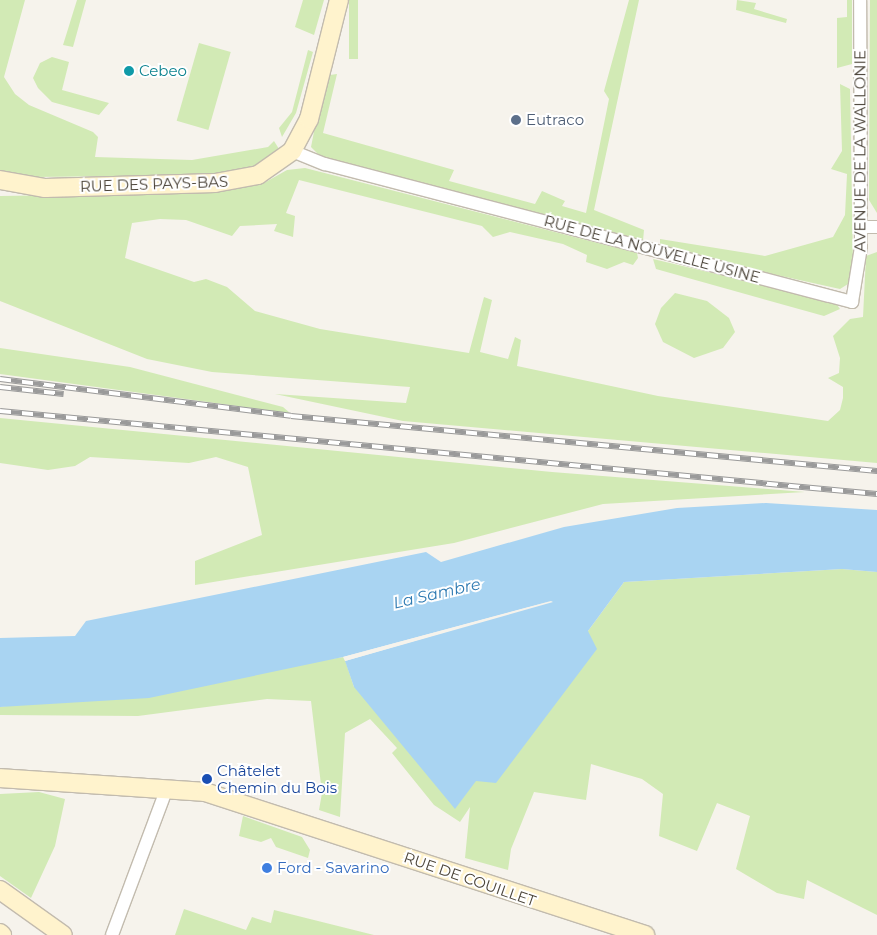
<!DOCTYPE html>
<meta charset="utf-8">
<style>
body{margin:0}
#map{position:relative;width:877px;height:935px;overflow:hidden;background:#f6f3ec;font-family:Montserrat,sans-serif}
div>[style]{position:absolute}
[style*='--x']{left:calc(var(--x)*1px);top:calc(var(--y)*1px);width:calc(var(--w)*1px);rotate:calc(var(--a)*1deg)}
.green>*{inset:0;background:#d2eab5;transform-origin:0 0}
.water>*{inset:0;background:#a9d4f2}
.pier>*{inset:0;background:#f6f3ec}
.roads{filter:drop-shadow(1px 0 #c2bbae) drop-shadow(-1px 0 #c2bbae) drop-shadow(0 1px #c2bbae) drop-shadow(0 -1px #c2bbae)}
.street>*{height:12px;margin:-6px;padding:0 6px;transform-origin:6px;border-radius:6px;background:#fff}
.secondary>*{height:18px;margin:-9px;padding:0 9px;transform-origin:9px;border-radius:9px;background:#fff3cd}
.rail>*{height:5.5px;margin-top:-2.75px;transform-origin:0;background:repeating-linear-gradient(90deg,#fff 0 11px,#9a9a9a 0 22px);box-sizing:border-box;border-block:1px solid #9a9a9a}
.dots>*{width:14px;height:14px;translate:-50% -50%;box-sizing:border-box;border:2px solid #fff;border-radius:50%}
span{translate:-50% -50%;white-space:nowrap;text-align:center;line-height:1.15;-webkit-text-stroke:4px #fff;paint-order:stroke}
.culture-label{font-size:15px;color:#0d838f}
.left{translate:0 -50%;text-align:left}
.service-label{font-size:15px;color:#4e5e75}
.street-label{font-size:15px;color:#4b4439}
.transit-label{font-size:15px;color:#164399}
.shop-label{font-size:15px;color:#366cbe}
.water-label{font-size:16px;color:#2e7ab2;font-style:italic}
</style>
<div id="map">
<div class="green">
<div style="clip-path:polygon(0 0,25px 0,4px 77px,15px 94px,29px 105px,93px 132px,98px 137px,95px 157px,192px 160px,268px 147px,274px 141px,279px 149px,254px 169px,214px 175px,34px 177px,0 170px)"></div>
<div style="clip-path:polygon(77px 0,86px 0,73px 47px,63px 45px)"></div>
<div style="clip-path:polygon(303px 0,324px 0,314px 35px,295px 27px)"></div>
<div style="left:349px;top:0;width:9px;height:59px"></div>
<div style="clip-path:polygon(629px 0,639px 0,594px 210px,644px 230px,643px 241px,322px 158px,311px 147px,321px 96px,330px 75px,337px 74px,323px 133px,454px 170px,449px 181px,535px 204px,542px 191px,565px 201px,562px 206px,586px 213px,609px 99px,604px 91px)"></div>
<div style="clip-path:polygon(737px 0,756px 3px,754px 9px,787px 19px,786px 23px,736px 10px)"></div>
<div style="clip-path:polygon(847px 0,852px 0,852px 64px,837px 68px,837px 18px,847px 17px)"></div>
<div style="clip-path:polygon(870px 0,877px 0,877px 213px,869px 200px)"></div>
<div style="left:199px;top:43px;width:33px;height:81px;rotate:16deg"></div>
<div style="clip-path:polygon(308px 50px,313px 52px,296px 113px,282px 137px,279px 128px,292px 112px)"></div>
<div style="clip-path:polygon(52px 57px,69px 62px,62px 90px,109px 103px,99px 115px,52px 102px,38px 88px,33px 78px,40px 63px)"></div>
<div style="clip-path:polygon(840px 84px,850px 89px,853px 263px,848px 284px,840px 289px,660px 249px,660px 239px,765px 256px,833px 237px,845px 215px,847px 174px,831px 169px,842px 151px)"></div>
<div style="clip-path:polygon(305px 168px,637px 253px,638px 258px,633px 265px,624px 262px,607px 269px,586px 262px,587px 255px,563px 244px,510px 232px,493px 237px,482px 226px,299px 180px,286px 213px,295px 216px,293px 237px,274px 231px,277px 224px,240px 226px,232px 236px,186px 220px,160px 219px,132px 223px,125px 258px,194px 282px,206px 279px,227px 287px,255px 311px,320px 329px,469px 353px,484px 297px,492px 300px,480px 352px,508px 359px,515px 337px,521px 340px,517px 366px,658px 396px,828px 421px,840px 410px,843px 398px,843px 387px,828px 378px,839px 373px,840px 358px,833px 336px,850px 319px,863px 317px,866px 256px,877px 252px,877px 463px,403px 421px,275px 394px,406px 403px,410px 387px,212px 372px,147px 359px,0 301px,0 196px,198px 193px,264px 183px,287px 170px)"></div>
<div style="clip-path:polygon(653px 259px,835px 302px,840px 309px,824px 316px,656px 269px)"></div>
<div style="clip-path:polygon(675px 293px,707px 301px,729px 318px,735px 332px,723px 348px,694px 358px,663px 342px,655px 324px,661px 308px)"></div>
<div style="clip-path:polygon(0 348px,130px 367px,283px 407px,290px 413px,0 374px)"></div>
<div style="clip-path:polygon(0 418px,552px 472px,805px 492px,603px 504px,454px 543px,195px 585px,195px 561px,262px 535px,248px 467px,216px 457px,189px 463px,90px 457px,75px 466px,48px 470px,0 463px)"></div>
<div style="clip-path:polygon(842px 569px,877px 572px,877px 915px,807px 880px,804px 899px,777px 893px,736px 869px,750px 816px,717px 803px,697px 851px,659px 836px,663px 794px,642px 779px,591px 764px,586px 800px,534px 792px,511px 849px,508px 870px,465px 858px,470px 807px,460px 822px,434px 805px,392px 753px,397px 748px,370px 719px,345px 733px,340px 817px,319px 810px,322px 793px,311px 701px,267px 699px,138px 716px,0 715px,0 707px,344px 657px,354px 687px,588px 631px,624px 582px)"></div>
<div style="clip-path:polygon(39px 792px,65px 799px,55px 846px,31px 898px,0 876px,0 794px)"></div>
<div style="clip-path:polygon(243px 816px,302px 837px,310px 850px,308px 858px,276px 847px,271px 838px,261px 842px,239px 836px)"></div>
<div style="clip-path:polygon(184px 909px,246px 930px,252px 917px,271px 923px,274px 910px,374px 935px,175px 935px)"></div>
</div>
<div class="water">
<div style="clip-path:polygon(766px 503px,877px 510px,877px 572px,842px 569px,624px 582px,588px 631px,597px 649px,496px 783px,476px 781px,455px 809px,354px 687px,345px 661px,552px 601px,343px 657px,149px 698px,0 707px,0 638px,75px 636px,86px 621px,426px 552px,441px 562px,564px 527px,677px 508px)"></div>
</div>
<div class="pier">
<div style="clip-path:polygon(553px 602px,345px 661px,343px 657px,551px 601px)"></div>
</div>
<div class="roads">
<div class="street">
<div style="--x:292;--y:151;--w:35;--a:22"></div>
<div style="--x:325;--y:164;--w:545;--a:14.67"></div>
<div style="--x:852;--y:302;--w:56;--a:-80.7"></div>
<div style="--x:861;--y:247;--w:247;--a:-90.2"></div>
<div style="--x:861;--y:227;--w:16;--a:0"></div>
<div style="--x:112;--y:935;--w:157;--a:-69.5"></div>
</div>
<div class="secondary">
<div style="--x:0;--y:180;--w:46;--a:10.1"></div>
<div style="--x:45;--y:188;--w:170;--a:-1.7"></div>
<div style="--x:215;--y:183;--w:44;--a:-10.5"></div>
<div style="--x:258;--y:175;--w:42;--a:-35.2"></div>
<div style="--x:292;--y:151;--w:36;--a:-62"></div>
<div style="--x:309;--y:119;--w:123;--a:-75.9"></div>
<div style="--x:0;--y:778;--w:205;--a:3.9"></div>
<div style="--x:205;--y:792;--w:463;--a:18"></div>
<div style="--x:0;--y:890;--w:77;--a:35.5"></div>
<div style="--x:0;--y:933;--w:3;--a:45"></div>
</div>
</div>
<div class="rail">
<div style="--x:0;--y:379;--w:293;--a:7.2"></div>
<div style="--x:291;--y:416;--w:589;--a:5.36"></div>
<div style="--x:0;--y:387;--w:64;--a:6.2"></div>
<div style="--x:0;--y:411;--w:881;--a:5.41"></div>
</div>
<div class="dots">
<div style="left:129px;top:71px;background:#0f9aa8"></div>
<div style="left:516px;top:120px;background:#5c6f8a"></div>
<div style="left:207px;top:779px;background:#1a4fb4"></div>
<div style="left:267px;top:868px;background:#3f7fe0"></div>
</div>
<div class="culture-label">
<span class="left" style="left:139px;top:71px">Cebeo</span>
</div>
<div class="service-label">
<span class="left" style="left:526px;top:120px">Eutraco</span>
</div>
<div class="street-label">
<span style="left:860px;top:151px;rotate:-90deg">AVENUE DE LA WALLONIE</span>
<span style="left:154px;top:184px;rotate:-2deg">RUE DES PAYS-BAS</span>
<span style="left:652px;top:249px;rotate:15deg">RUE DE LA NOUVELLE USINE</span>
<span style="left:470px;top:879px;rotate:19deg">RUE DE COUILLET</span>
</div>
<div class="transit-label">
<span class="left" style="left:217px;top:779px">Châtelet<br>Chemin du Bois</span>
</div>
<div class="shop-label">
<span class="left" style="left:277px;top:868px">Ford - Savarino</span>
</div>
<div class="water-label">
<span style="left:437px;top:594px;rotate:-13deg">La Sambre</span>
</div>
</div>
